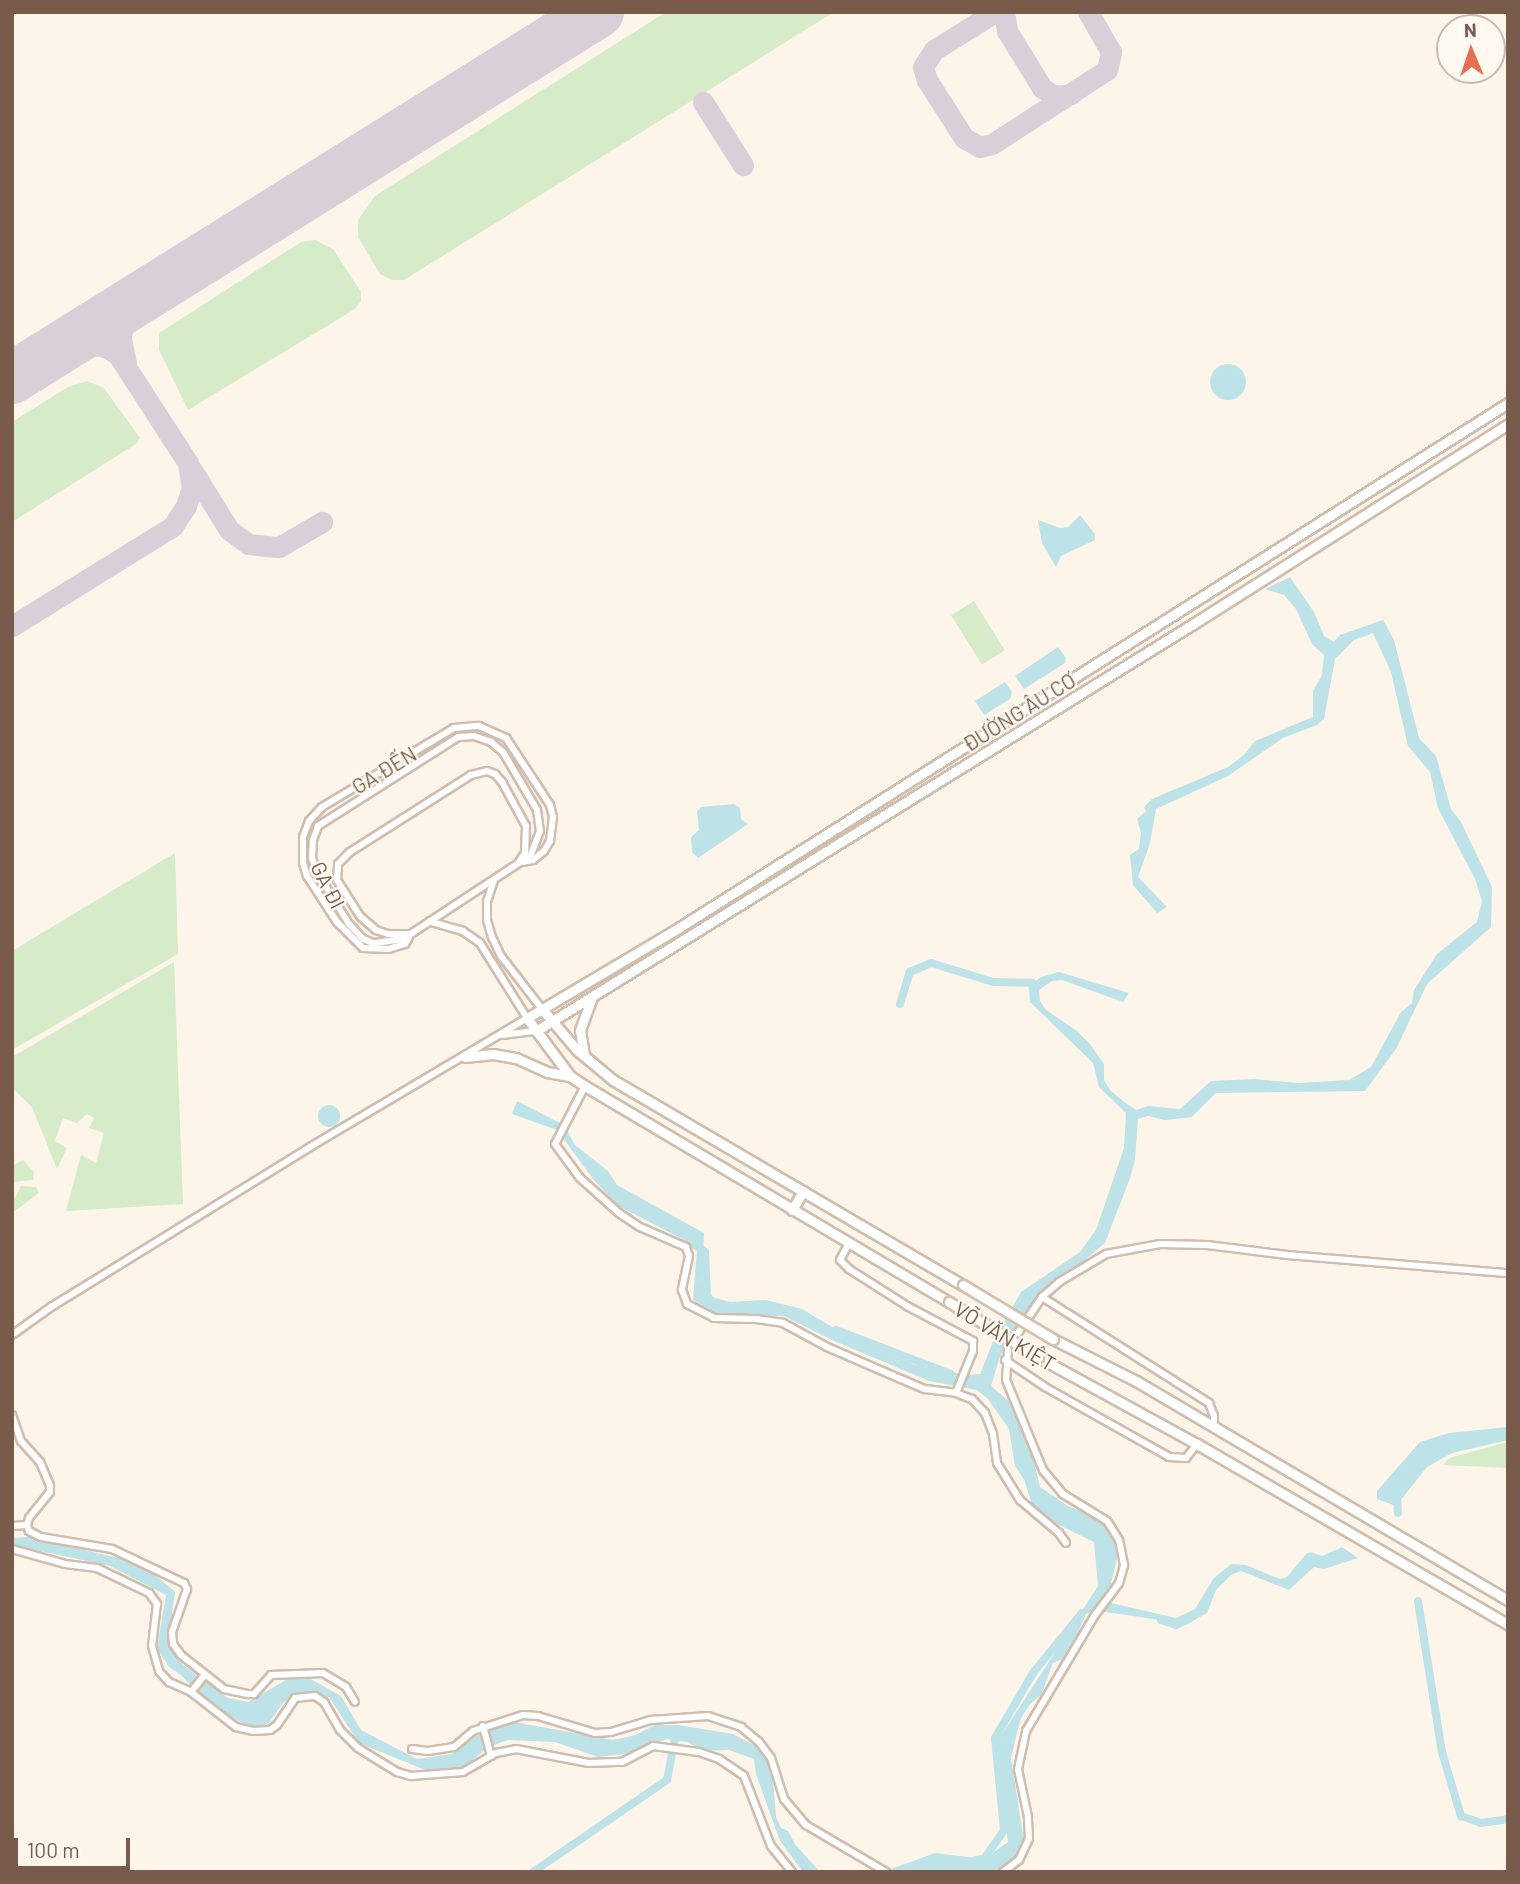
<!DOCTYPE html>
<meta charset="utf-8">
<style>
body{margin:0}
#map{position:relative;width:1520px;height:1884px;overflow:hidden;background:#fdf5ea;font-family:Barlow,sans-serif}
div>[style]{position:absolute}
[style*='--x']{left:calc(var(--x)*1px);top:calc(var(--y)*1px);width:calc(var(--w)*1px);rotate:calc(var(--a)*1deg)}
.green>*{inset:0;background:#d6ebc7;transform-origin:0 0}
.water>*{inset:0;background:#bde2e7}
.round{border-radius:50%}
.canal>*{height:8px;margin:-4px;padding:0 4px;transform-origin:4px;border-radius:4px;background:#bde2e7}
.taxiway>*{height:21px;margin:-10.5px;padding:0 10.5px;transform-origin:10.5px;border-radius:10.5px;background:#daced9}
.runway>*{height:52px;margin:-26px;padding:0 26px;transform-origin:26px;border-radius:26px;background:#daced9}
.roads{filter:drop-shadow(2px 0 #d0bdae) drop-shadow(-2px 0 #d0bdae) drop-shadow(0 2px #d0bdae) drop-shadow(0 -2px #d0bdae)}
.street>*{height:6px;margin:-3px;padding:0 3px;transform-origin:3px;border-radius:3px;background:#fff}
.secondary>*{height:9px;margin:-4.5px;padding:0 4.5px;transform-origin:4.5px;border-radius:4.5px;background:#fff}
.bridges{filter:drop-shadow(2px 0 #d5bfae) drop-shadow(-2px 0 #d5bfae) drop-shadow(0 2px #d5bfae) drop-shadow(0 -2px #d5bfae)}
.secondary-bridge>*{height:9px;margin:-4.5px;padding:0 4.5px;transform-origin:4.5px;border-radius:4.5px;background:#fff}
span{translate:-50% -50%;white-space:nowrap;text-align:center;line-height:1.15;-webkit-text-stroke:5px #fff9f1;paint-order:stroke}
.street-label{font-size:21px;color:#795b4c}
.frame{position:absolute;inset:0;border:14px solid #795b4c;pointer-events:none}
.north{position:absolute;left:1436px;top:14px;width:70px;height:70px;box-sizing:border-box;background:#fff9f1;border:2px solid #c9baaf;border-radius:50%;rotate:358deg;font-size:19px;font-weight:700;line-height:28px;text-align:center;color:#795b4c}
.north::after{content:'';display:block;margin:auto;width:24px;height:32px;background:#e76e4f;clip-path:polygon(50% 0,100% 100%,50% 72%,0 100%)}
.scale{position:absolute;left:14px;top:1838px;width:116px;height:32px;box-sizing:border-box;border:4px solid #795b4c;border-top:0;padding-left:9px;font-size:21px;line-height:24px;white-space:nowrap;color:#795b4c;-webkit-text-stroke:5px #fff9f1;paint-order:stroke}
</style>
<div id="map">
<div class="green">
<div style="clip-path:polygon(666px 12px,834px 12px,404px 280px,392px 280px,380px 274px,358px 237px,358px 220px,375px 196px)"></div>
<div style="clip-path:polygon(315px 240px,333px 249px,361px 292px,361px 301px,355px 309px,188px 410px,159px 350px,159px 333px,301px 242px)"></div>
<div style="clip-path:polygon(87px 381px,104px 388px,140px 438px,136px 444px,12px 522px,12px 422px,68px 387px)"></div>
<div style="left:974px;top:601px;width:58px;height:27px;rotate:58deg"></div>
<div style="clip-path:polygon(175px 853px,178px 954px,12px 1050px,12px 951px)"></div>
<div style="clip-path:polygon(174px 962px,183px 1204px,66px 1211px,81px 1155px,96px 1163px,104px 1133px,89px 1128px,94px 1118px,87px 1114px,77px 1123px,63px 1118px,55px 1141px,67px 1148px,57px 1169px,32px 1107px,12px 1088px,12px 1057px)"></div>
<div style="clip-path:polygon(23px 1160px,34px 1172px,33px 1180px,12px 1182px,12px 1166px)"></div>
<div style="clip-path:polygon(21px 1186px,36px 1187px,39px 1193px,12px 1213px,12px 1196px,15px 1198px)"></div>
<div style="clip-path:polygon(1508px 1442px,1508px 1468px,1443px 1465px,1449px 1458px)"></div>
</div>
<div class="water">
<div class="round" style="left:1210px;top:364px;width:36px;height:36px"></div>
<div style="clip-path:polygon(1080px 515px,1095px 534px,1095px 540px,1061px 556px,1056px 567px,1042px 543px,1038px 520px,1060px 528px,1068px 527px)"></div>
<div style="clip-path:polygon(1290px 577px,1314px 612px,1324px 636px,1334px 642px,1340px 635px,1383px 620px,1394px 640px,1419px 738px,1436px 756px,1451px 809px,1461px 822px,1492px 887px,1491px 927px,1427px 984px,1396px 1049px,1365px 1091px,1216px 1093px,1192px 1117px,1165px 1120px,1148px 1116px,1138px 1119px,1135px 1160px,1130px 1178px,1105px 1243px,1034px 1303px,1000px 1356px,991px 1386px,1012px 1404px,1033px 1457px,1040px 1487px,1068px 1506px,1102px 1520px,1113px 1539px,1118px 1555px,1110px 1587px,1102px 1601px,1176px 1618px,1195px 1609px,1213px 1579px,1231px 1564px,1246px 1565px,1280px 1579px,1287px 1577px,1306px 1554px,1311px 1552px,1322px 1556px,1342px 1547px,1358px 1558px,1324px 1569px,1314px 1567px,1289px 1590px,1241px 1571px,1231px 1575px,1216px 1590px,1207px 1613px,1187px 1624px,1106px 1612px,1086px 1614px,1067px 1657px,1053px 1663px,1041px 1695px,1030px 1704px,1021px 1718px,1016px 1737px,1011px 1758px,1024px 1842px,1011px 1862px,998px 1872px,883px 1872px,935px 1853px,984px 1859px,1008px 1842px,999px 1761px,993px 1748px,1098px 1586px,1094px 1542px,1051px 1521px,1015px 1466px,1009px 1429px,988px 1399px,977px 1390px,929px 1381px,832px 1340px,784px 1316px,720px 1315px,693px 1300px,697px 1249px,686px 1241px,617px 1205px,593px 1179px,557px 1130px,512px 1114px,517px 1101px,564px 1125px,575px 1145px,608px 1171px,617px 1185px,704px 1233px,702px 1281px,713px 1297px,730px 1302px,766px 1300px,802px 1309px,856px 1341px,916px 1365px,965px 1375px,980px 1374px,994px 1339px,1021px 1292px,1080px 1252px,1096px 1230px,1124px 1148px,1126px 1113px,1099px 1087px,1093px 1063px,1030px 1002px,1029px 986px,1041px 977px,1059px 972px,1129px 993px,1123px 1002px,1062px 980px,1052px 981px,1039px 990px,1040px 1001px,1046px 1010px,1077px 1031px,1090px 1044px,1104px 1064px,1104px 1080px,1110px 1090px,1128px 1105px,1136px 1110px,1148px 1106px,1180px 1109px,1211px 1081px,1254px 1079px,1299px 1083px,1349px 1080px,1371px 1067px,1401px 1012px,1412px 1003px,1414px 990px,1437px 954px,1477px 922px,1482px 901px,1475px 879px,1438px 808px,1430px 772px,1408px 746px,1391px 672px,1373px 633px,1354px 640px,1335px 659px,1324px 719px,1317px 725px,1283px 738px,1228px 776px,1156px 809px,1150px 843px,1138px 877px,1167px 907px,1157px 913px,1133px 885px,1130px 855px,1139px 849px,1141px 833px,1137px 819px,1146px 811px,1144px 807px,1152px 799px,1228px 767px,1244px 755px,1255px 741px,1313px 717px,1313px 691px,1322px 675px,1324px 655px,1312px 644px,1296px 609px,1284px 595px,1265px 589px)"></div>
<div style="clip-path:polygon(1058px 647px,1066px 658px,1065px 663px,1024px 689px,1015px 676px)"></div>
<div style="clip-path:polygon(1005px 682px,1012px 692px,1010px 699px,984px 715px,975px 701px)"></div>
<div style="clip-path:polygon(734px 804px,740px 808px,741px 819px,748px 824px,698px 858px,692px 852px,691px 837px,699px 830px,697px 812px,701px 807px)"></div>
<div class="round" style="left:318px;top:1105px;width:22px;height:22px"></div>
<div style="clip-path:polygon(1508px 1427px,1508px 1440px,1452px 1453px,1427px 1467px,1396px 1506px,1377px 1499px,1377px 1491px,1420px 1442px,1449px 1433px)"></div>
<div style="clip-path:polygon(29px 1537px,127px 1560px,148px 1569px,175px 1592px,168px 1642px,183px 1665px,228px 1698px,248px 1702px,286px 1680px,307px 1677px,341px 1696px,361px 1730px,417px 1759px,452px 1754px,477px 1736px,514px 1722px,613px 1740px,636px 1735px,655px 1725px,678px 1725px,733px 1734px,759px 1748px,772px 1767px,776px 1817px,781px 1828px,788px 1831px,795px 1844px,820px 1872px,803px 1872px,780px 1841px,756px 1774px,754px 1759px,729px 1750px,704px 1751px,687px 1742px,667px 1739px,625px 1754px,598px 1757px,555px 1742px,507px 1740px,487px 1748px,462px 1769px,430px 1772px,359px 1743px,329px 1697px,304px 1692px,293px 1695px,283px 1703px,268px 1724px,251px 1728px,208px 1703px,181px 1675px,169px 1667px,157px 1648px,166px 1595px,110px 1566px,12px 1545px,12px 1538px)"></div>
</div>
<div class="canal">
<div style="--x:900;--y:1004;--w:34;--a:-73"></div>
<div style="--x:910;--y:972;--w:23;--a:-23"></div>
<div style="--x:931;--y:963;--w:65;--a:17"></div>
<div style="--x:993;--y:982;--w:39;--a:1"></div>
<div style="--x:1032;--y:983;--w:9;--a:77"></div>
<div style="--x:695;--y:1245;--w:12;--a:35"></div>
<div style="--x:705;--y:1252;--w:44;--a:87.4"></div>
<div style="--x:836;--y:1330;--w:123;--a:20.9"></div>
<div style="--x:1029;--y:1482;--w:26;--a:72"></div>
<div style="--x:1037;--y:1507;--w:17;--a:24"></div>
<div style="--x:1397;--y:1495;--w:18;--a:87"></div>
<div style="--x:1418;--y:1601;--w:153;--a:81"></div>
<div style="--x:1442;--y:1752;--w:67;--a:73.5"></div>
<div style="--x:1461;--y:1816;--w:21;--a:19"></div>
<div style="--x:1481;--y:1823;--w:27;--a:-8"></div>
<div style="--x:1161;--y:1620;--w:16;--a:18"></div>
<div style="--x:1176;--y:1625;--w:14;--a:-25"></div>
<div style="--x:976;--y:1860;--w:8;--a:-7"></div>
<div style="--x:984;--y:1859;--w:35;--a:-55"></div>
<div style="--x:1004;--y:1830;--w:92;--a:-95.6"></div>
<div style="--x:995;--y:1738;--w:75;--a:-59.7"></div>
<div style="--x:1033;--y:1673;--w:77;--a:-50.8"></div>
<div style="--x:533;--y:1872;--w:163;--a:-34.5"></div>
<div style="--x:667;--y:1780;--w:48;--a:-79.2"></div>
</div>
<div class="taxiway">
<div style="--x:995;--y:12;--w:72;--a:148.1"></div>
<div style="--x:934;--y:50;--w:20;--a:123"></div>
<div style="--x:923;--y:67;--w:14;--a:73"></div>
<div style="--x:927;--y:80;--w:69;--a:57.5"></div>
<div style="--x:964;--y:138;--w:18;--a:29"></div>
<div style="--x:980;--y:147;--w:12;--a:-14"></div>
<div style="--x:992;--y:144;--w:137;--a:-32.8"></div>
<div style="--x:1107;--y:70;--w:18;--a:-77"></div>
<div style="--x:1111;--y:52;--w:46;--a:-119.9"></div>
<div style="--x:1004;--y:12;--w:19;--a:81"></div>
<div style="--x:1007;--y:31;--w:67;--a:58.4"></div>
<div style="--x:1042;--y:88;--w:15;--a:32"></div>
<div style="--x:1055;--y:96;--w:16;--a:-7"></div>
<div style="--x:703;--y:102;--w:75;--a:57.6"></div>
<div style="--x:126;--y:363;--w:25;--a:-102"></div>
<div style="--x:121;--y:339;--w:11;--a:-85"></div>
<div style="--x:122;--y:328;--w:27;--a:-63"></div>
<div style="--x:134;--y:304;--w:22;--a:-36"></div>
<div style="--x:192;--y:470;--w:70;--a:58.3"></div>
<div style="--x:229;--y:530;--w:24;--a:36"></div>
<div style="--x:248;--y:544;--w:31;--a:6"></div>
<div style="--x:279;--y:547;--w:50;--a:-30.2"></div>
<div style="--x:12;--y:626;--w:190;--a:-31.8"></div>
<div style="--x:173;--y:526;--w:24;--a:-57"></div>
<div style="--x:186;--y:506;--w:19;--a:-72"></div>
<div style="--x:192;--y:488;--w:25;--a:-99"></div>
<div style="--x:188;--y:463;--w:129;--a:-122.9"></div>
<div style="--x:118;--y:355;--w:14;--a:-146"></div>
<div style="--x:106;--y:347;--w:28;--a:-172"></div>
<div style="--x:78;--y:343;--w:28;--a:159"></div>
</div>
<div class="runway">
<div style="--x:12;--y:378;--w:691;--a:-31.99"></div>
</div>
<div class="roads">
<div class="street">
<div style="--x:474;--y:736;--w:18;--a:19"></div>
<div style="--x:491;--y:742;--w:16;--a:40"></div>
<div style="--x:503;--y:752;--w:67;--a:59.6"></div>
<div style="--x:537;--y:810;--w:21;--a:82"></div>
<div style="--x:540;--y:831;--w:26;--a:111"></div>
<div style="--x:531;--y:855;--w:153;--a:146.7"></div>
<div style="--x:403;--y:939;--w:30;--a:172"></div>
<div style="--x:373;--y:943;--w:11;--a:-158"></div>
<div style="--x:363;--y:939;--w:21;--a:-133"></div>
<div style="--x:349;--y:924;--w:59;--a:-121.8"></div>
<div style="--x:318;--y:874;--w:17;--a:-111"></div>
<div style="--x:312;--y:858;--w:18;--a:-87"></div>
<div style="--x:313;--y:840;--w:15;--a:-70"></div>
<div style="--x:318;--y:826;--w:166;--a:-32.4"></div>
<div style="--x:458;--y:737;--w:16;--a:-4"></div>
<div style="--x:494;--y:880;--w:23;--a:108"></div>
<div style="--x:487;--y:902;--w:18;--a:90"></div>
<div style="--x:487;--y:920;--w:18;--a:74"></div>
<div style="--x:492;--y:937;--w:21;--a:65"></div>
<div style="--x:501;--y:956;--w:67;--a:52.3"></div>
<div style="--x:409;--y:934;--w:21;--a:180"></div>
<div style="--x:388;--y:934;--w:13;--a:-162"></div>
<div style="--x:376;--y:930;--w:21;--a:-139"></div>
<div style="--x:360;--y:916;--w:43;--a:-122.6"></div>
<div style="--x:337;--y:880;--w:16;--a:-86"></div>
<div style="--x:338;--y:864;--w:17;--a:-45"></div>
<div style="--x:350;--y:852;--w:143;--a:-32.5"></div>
<div style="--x:471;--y:775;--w:16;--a:-14"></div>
<div style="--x:487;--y:771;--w:9;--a:21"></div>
<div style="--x:495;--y:774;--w:11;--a:49"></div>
<div style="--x:502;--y:782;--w:50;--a:61.4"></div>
<div style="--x:526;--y:826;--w:27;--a:92"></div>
<div style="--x:525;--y:853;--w:11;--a:124"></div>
<div style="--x:409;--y:937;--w:8;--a:120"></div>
<div style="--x:405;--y:944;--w:17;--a:163"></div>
<div style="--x:389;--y:949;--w:26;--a:-178"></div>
<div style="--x:363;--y:948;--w:37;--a:-135"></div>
<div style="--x:337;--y:922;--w:55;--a:-123.1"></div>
<div style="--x:307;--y:876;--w:14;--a:-107"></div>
<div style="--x:303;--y:863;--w:26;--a:-90"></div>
<div style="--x:303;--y:837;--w:17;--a:-69"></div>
<div style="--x:309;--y:821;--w:19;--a:-47"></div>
<div style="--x:322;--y:807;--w:154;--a:-30.9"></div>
<div style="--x:454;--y:728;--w:25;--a:-5"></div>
<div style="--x:479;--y:726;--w:30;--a:24"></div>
<div style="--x:506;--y:738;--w:80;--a:56.7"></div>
<div style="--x:550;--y:805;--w:12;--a:76"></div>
<div style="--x:553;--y:817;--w:24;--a:97"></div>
<div style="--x:550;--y:841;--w:12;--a:121"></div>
<div style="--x:544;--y:851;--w:14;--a:141"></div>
<div style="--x:533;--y:860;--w:10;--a:169"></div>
<div style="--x:502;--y:1035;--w:34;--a:-7"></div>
<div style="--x:585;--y:1086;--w:65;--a:117.3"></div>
<div style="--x:555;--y:1144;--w:42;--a:53.7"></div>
<div style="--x:580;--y:1178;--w:52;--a:41.9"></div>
<div style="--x:619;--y:1213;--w:25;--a:34"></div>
<div style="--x:640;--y:1227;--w:50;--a:23.5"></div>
<div style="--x:686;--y:1247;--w:9;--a:72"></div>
<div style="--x:689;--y:1256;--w:35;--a:102"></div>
<div style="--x:682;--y:1290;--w:15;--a:70"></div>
<div style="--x:687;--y:1304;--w:30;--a:27"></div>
<div style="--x:714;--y:1318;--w:42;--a:1.4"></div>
<div style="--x:756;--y:1319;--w:27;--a:8"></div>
<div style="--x:783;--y:1323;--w:50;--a:28.6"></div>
<div style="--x:827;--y:1347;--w:81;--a:23.4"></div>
<div style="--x:901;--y:1379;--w:26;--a:23"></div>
<div style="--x:925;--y:1389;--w:31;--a:7"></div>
<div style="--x:849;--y:1243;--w:19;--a:118"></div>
<div style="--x:840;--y:1260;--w:13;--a:45"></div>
<div style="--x:849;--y:1269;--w:69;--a:32.5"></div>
<div style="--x:907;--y:1306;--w:75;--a:27.9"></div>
<div style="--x:973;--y:1341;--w:10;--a:90"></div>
<div style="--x:973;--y:1351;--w:45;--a:112"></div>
<div style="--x:956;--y:1393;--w:17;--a:21"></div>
<div style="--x:972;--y:1399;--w:19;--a:47"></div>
<div style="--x:985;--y:1413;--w:22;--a:69"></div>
<div style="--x:993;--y:1434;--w:29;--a:82"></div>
<div style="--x:997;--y:1463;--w:44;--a:58.1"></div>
<div style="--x:1020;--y:1500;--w:51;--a:40.2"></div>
<div style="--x:1059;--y:1533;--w:12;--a:55"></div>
<div style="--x:1042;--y:1297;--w:198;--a:32.4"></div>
<div style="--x:1209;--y:1403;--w:14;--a:69"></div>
<div style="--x:1214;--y:1416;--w:12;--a:90"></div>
<div style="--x:12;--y:1335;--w:48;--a:-35.7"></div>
<div style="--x:51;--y:1307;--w:304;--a:-31.7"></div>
<div style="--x:310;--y:1147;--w:252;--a:-30.7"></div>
<div style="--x:527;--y:1018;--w:89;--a:-122.1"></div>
<div style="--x:480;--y:943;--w:21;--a:-145"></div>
<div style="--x:463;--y:931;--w:35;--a:-164"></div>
<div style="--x:1005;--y:1360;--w:48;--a:34"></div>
<div style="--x:1045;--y:1387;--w:142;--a:29.4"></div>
<div style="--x:1169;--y:1457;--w:17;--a:3"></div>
<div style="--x:1186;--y:1458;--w:18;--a:-52"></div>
<div style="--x:12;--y:1415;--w:28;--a:71"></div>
<div style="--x:21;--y:1441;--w:28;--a:48"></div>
<div style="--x:40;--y:1462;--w:26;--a:67"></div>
<div style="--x:50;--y:1486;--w:6;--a:90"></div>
<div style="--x:50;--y:1492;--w:33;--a:129"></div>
<div style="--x:29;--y:1518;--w:7;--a:106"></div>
<div style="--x:27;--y:1525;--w:6;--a:72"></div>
<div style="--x:29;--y:1531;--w:13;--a:27"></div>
<div style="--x:41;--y:1537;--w:72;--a:9.6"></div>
<div style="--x:112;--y:1549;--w:80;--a:25.3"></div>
<div style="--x:184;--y:1583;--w:7;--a:63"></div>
<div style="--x:187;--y:1589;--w:46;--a:109.2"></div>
<div style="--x:172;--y:1632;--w:12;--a:85"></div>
<div style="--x:173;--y:1644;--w:14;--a:54"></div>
<div style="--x:181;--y:1655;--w:55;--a:38.3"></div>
<div style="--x:224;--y:1689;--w:25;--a:12"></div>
<div style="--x:248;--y:1694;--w:6;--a:0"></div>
<div style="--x:254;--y:1694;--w:25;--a:-48"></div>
<div style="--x:271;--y:1675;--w:52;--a:-2.2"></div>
<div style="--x:323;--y:1673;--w:27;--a:31"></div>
<div style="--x:346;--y:1687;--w:17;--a:59"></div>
<div style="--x:12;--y:1526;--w:15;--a:-4"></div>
<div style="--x:12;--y:1549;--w:55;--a:15.8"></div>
<div style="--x:65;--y:1564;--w:32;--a:7"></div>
<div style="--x:97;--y:1568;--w:58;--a:25.7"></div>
<div style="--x:149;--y:1593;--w:14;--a:54"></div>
<div style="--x:157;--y:1604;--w:42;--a:96.8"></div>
<div style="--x:152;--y:1646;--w:26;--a:74"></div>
<div style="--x:159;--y:1671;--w:15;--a:48"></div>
<div style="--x:169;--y:1682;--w:24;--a:24"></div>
<div style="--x:191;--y:1692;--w:57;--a:37.9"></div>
<div style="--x:236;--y:1727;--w:17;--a:13"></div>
<div style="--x:253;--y:1731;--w:17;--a:-3"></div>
<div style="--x:270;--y:1730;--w:9;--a:-36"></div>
<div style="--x:277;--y:1725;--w:32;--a:-56"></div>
<div style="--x:295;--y:1698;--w:20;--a:-6"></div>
<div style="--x:315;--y:1696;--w:11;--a:34"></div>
<div style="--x:324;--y:1702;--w:32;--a:60"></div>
<div style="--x:340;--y:1730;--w:25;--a:45"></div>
<div style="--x:358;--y:1748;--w:46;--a:31.6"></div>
<div style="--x:397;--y:1772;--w:15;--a:16"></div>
<div style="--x:411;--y:1776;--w:52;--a:-4.4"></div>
<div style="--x:463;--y:1772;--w:38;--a:-30"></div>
<div style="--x:496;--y:1753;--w:20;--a:-11"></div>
<div style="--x:516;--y:1749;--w:74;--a:10.9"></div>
<div style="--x:589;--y:1763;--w:33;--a:-2"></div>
<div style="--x:622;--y:1762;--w:35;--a:-27"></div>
<div style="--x:653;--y:1746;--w:46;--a:7.4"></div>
<div style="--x:699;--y:1752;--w:21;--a:19"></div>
<div style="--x:719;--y:1759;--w:30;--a:34"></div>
<div style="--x:744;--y:1776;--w:75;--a:68.9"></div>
<div style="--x:771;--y:1846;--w:33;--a:51"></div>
<div style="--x:191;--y:1692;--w:22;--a:-51"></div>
<div style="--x:483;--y:1726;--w:31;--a:75"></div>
<div style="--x:412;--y:1749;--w:16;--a:7"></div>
<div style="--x:428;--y:1751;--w:26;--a:-9"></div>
<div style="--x:454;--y:1747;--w:25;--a:-40"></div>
<div style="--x:473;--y:1731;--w:52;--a:-17.7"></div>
<div style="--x:523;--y:1715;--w:15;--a:4"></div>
<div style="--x:538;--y:1716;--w:59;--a:16.6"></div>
<div style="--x:595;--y:1733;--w:16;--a:-4"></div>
<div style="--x:611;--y:1732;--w:42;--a:-16.7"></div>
<div style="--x:651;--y:1720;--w:57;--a:-4"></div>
<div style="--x:708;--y:1716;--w:35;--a:18"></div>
<div style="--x:741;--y:1727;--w:23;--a:40"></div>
<div style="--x:759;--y:1742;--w:20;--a:53"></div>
<div style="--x:771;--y:1758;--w:43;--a:72.4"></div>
<div style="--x:784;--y:1799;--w:34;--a:50"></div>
<div style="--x:806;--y:1825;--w:93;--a:30.4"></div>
<div style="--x:1003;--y:1872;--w:20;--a:-37"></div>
<div style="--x:1019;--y:1860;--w:23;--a:-65"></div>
<div style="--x:1029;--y:1839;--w:22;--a:-93"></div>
<div style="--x:1028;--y:1817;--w:49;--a:-101.8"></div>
<div style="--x:1018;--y:1769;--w:39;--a:-78"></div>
<div style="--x:1026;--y:1731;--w:135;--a:-59.3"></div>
<div style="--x:1095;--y:1615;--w:40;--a:-53"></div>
<div style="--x:1119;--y:1583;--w:19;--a:-74"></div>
<div style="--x:1124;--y:1565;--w:25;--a:-101"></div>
<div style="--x:1119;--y:1540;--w:22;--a:-122"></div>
<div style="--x:1107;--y:1521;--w:52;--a:-148.5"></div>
<div style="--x:1063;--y:1494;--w:31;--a:-130"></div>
<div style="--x:1043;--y:1470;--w:97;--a:-112.3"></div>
<div style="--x:1006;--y:1380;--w:32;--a:-86"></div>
<div style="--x:1008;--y:1348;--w:61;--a:-56.3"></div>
<div style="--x:1042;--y:1297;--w:23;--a:-41"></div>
<div style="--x:1059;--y:1282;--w:55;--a:-30.8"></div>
<div style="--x:1106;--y:1254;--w:55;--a:-10.5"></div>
<div style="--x:1160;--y:1244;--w:47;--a:1.2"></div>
<div style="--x:1207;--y:1245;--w:81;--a:7.1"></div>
<div style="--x:1287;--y:1255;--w:222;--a:4.7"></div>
</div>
<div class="secondary">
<div style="--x:542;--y:1009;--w:54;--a:49.5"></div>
<div style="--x:577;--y:1050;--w:47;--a:39.8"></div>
<div style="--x:613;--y:1080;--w:406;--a:30.4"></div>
<div style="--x:536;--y:1031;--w:773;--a:-31.78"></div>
<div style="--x:1193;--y:624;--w:373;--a:-32.4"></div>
<div style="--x:584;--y:1055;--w:25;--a:-99"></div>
<div style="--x:580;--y:1030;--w:33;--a:-70"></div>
<div style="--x:465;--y:1057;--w:28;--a:-6"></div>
<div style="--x:493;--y:1054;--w:23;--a:10"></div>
<div style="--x:516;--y:1058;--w:34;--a:24"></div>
<div style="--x:547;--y:1072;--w:23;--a:10"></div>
<div style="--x:792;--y:1210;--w:22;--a:-60"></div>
<div style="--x:949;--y:1302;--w:423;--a:-149.3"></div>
<div style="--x:585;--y:1086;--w:18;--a:-146"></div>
<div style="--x:570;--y:1076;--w:72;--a:-126.6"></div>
<div style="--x:527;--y:1018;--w:178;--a:-30.7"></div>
<div style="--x:680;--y:927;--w:980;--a:-32.33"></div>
<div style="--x:1053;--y:1339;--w:93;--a:26.8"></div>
<div style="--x:1136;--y:1381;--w:432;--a:30.5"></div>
<div style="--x:1038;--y:1357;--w:181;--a:28.7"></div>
<div style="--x:1197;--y:1444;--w:359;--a:30.1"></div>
</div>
</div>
<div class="bridges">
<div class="secondary-bridge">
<div style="--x:963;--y:1285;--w:105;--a:31"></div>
<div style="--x:949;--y:1302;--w:105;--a:31.7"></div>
</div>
</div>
<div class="street-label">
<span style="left:1019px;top:712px;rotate:-32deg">ĐƯỜNG ÂU CƠ</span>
<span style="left:384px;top:770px;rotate:-31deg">GA ĐẾN</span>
<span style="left:328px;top:885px;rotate:63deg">GA ĐI</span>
<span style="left:1005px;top:1336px;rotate:31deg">VÕ VĂN KIỆT</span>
</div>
<div class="frame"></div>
<div class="north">N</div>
<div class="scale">100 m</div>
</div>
